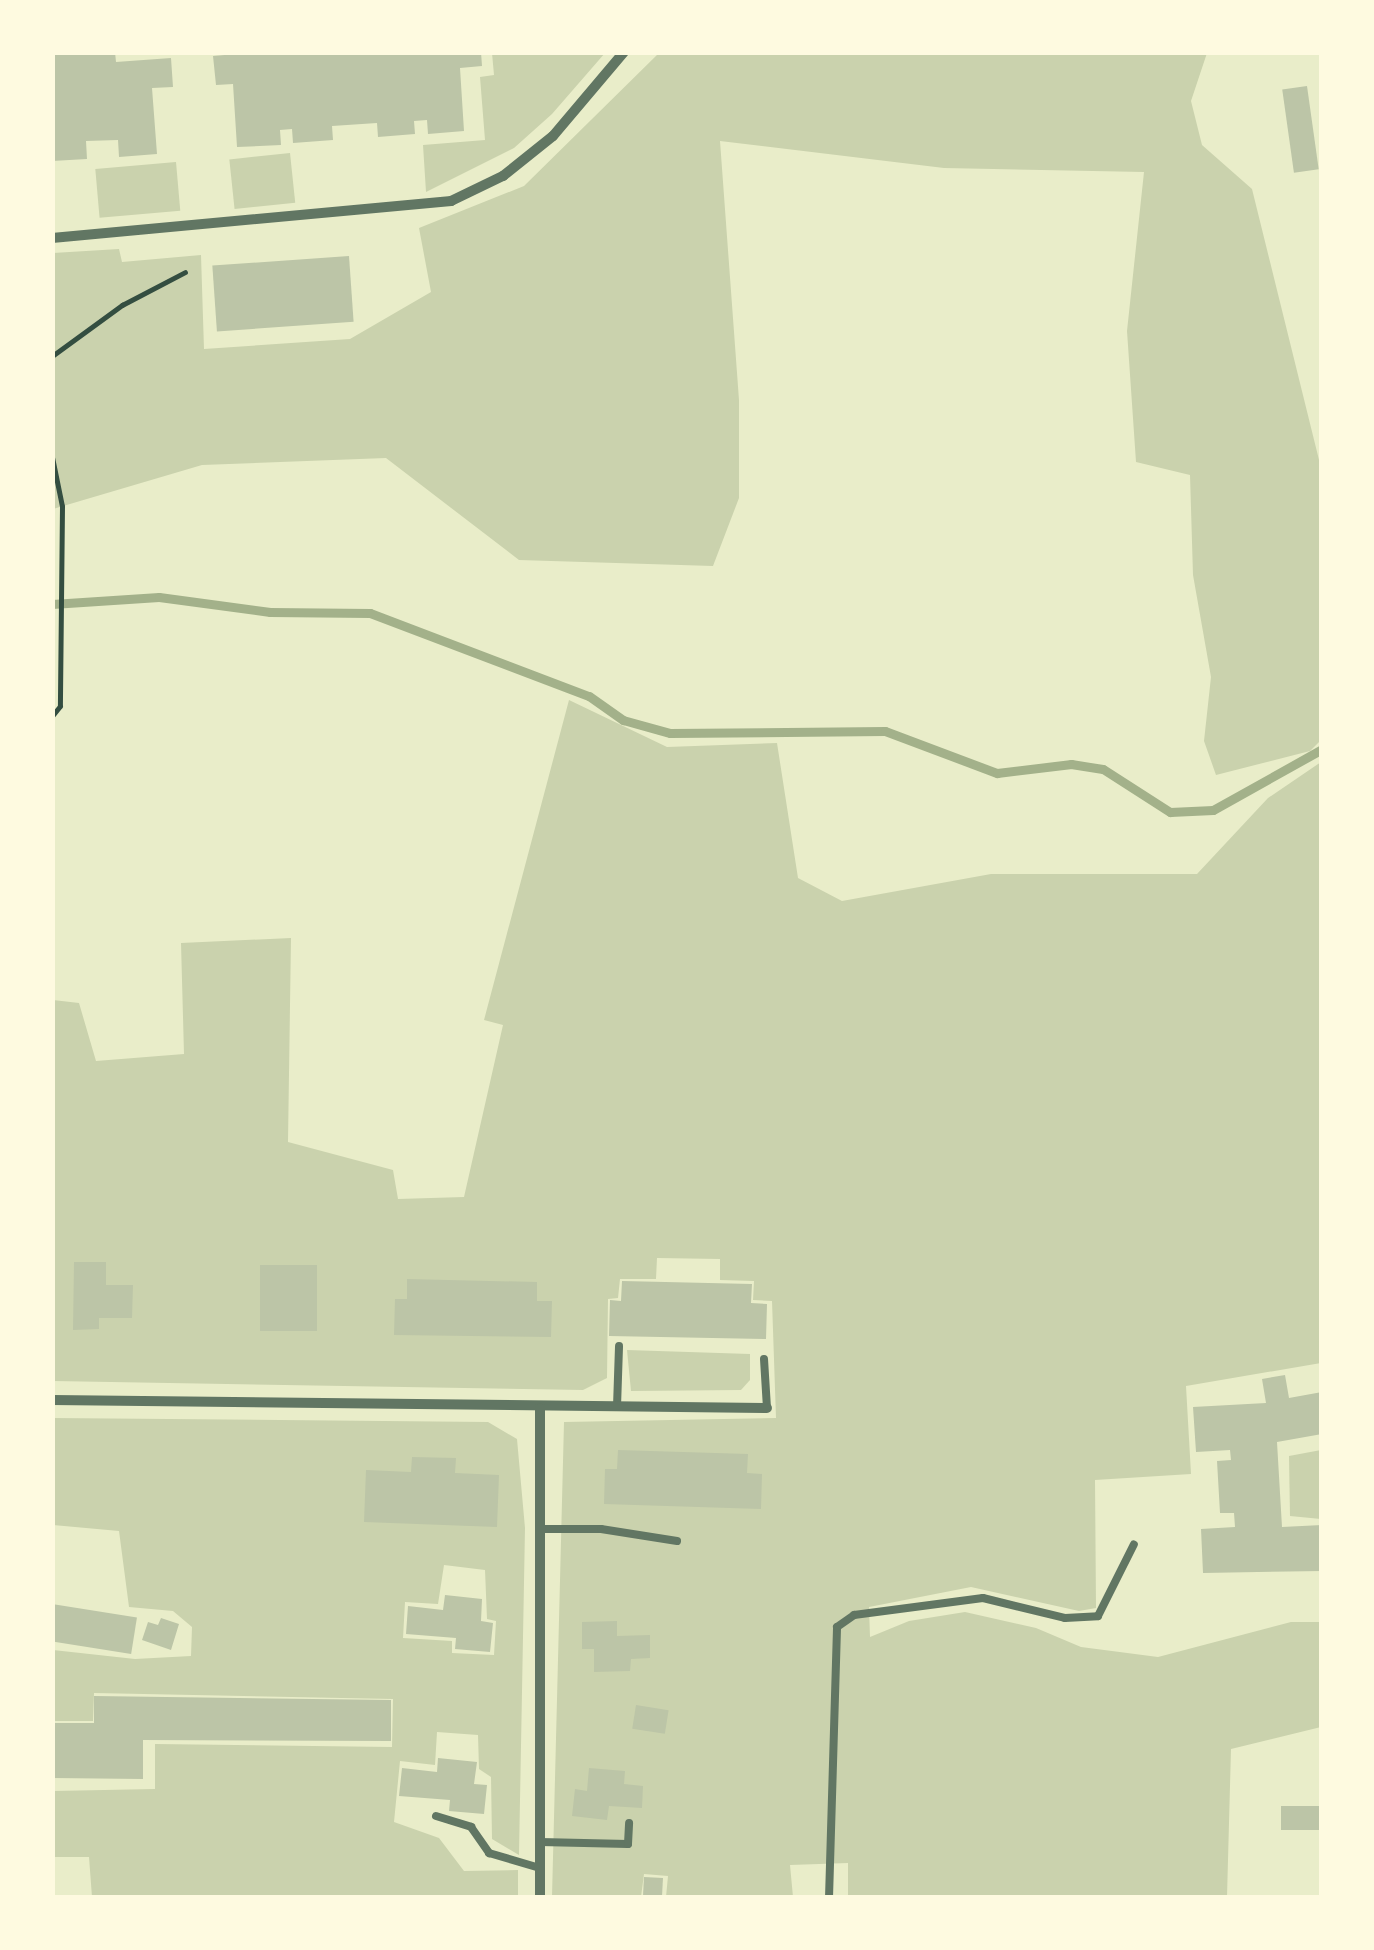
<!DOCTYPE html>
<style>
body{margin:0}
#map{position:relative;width:1374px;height:1950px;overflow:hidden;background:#e9edc9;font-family:Jost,sans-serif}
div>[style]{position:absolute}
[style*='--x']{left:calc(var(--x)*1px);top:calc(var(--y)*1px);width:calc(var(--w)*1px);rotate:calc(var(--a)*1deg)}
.green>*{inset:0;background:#cad2ad;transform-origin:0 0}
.stream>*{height:9px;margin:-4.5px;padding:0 4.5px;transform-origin:4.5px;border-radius:4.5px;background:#a3b18a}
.building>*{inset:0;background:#bcc5a7;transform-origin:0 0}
.path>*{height:5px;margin:-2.5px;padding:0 2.5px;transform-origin:2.5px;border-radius:2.5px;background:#344e41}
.service>*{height:8px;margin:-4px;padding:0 4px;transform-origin:4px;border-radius:4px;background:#617663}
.minor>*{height:10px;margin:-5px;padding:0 5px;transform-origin:5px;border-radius:5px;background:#617663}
span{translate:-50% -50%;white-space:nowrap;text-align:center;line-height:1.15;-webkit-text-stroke:8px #fefae0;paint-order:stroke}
.frame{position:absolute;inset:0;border:55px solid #fefae0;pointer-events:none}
</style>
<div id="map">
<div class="green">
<div style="clip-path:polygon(492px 53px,605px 53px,552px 114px,514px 148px,426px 192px,423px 145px,485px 140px,480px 77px,494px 75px)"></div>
<div style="clip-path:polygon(659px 53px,1207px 53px,1191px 101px,1202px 145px,1252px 189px,1321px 468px,1321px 740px,1310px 751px,1216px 775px,1204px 741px,1211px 677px,1193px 575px,1190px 475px,1136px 462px,1127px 331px,1144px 172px,944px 168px,720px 141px,739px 400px,739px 498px,713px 566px,519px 560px,386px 458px,202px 465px,53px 509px,53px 253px,119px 249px,122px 262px,201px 255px,204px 349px,350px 339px,431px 292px,419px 228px,524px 186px)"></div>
<div style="left:290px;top:153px;width:50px;height:61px;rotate:84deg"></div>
<div style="left:176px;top:162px;width:49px;height:81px;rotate:85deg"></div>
<div style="clip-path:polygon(569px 700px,667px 747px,777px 743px,798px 878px,842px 901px,991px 874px,1197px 874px,1268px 798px,1321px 762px,1321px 1363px,1186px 1386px,1191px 1474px,1095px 1480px,1096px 1608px,1079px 1611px,971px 1587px,869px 1607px,870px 1637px,909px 1621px,965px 1612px,1036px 1628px,1081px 1647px,1158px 1657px,1291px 1622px,1321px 1622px,1321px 1727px,1231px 1749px,1227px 1897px,848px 1897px,848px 1863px,790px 1865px,793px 1897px,666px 1897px,668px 1876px,644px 1874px,641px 1897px,552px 1897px,564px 1422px,776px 1418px,772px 1301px,753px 1300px,754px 1281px,720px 1280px,720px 1259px,657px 1258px,656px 1279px,620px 1279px,618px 1298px,608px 1299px,607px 1378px,583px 1390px,53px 1381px,53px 1000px,79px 1003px,96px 1061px,184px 1054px,181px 943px,291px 938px,288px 1142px,393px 1170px,398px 1199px,464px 1197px,503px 1025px,484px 1020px)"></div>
<div style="clip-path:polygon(627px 1350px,750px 1354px,750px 1380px,741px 1390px,631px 1391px)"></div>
<div style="clip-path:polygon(evenodd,52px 1418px,488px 1422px,517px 1439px,525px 1528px,519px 1855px,492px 1839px,491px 1777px,479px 1769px,478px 1735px,437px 1732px,435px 1765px,400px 1761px,394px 1822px,439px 1838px,464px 1871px,518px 1870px,518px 1897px,92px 1897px,89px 1857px,53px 1857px,53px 1791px,155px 1789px,155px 1744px,392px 1747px,393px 1699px,94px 1693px,93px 1721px,53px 1721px,53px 1650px,135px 1659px,191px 1656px,192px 1627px,173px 1611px,129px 1607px,119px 1531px,53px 1525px,52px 1418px,444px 1565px,485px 1570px,487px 1619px,496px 1621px,494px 1655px,452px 1653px,452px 1641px,403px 1638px,405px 1602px,438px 1604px,444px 1565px)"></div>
<div style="clip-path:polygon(1321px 1450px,1321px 1519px,1290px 1516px,1289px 1456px)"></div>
</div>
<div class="stream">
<div style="--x:52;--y:604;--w:107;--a:-3.7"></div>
<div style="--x:159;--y:597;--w:112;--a:7.7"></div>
<div style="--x:270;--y:612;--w:100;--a:0.6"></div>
<div style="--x:370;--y:613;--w:234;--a:20.8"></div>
<div style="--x:589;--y:696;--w:42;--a:35.2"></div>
<div style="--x:623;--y:720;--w:49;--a:15.5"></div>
<div style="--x:670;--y:733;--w:215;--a:-0.5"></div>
<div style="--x:885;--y:731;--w:120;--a:20.6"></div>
<div style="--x:997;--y:773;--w:75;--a:-6.9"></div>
<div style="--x:1071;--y:764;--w:32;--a:9"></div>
<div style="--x:1103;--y:769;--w:80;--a:32.7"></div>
<div style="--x:1170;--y:812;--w:43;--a:-2.7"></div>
<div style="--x:1213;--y:810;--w:125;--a:-29.2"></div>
</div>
<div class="building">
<div style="clip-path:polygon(52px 52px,115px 52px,116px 62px,171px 58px,173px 87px,152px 88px,157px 154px,119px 157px,118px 140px,86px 141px,87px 159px,52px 161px)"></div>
<div style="clip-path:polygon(259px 52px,481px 52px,482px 66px,460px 68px,464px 131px,428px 134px,427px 120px,414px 121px,415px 134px,378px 137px,377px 123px,332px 126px,333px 140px,293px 143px,292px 129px,280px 130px,281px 145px,237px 147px,233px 84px,216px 85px,213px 56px)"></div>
<div style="left:1307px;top:86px;width:84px;height:25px;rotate:82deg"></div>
<div style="left:349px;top:256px;width:66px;height:137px;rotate:86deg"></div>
<div style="clip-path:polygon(74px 1262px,106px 1262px,106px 1285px,133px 1285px,132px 1318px,99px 1318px,99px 1329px,73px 1330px)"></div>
<div style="left:260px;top:1265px;width:57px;height:66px"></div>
<div style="clip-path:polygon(407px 1279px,537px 1282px,537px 1301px,552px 1301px,551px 1337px,394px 1335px,395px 1299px,407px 1299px)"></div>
<div style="clip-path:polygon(622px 1281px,752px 1284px,751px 1303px,767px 1304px,766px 1339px,609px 1336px,610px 1300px,621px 1301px)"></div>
<div style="clip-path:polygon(1285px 1375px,1289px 1398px,1322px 1392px,1322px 1434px,1277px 1442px,1282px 1527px,1322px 1525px,1322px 1571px,1203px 1573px,1201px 1529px,1235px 1527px,1234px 1513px,1220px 1513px,1217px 1461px,1231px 1460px,1230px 1450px,1196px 1452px,1193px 1407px,1266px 1403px,1262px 1379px)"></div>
<div style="clip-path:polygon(618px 1450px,748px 1454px,747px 1473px,762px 1474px,761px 1509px,604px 1504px,605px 1469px,617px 1469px)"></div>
<div style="clip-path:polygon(412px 1457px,456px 1458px,455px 1473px,499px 1475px,497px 1527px,364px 1522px,366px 1470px,411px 1472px)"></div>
<div style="clip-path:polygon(445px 1595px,482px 1599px,481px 1621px,493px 1623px,490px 1652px,455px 1649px,456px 1638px,406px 1634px,408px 1606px,443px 1610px)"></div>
<div style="left:52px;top:1604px;width:86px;height:37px;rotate:9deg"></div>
<div style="clip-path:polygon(161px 1618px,179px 1624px,171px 1650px,142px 1640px,148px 1622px,158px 1625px)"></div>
<div style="clip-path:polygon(617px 1621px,617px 1636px,650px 1635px,650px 1658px,631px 1659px,630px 1671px,594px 1672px,594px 1649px,582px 1649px,582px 1622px)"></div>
<div style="clip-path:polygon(94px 1696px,391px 1700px,391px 1741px,143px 1740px,143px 1779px,52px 1778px,52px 1723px,94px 1723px)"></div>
<div style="left:636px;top:1705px;width:33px;height:24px;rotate:9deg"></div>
<div style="clip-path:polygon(438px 1758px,477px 1762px,474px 1784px,487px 1785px,484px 1814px,449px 1811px,450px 1800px,399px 1796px,402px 1768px,437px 1772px)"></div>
<div style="clip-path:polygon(589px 1768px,625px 1771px,624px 1784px,643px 1786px,642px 1808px,609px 1806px,607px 1820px,572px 1816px,575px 1789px,587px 1791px)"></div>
<div style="left:1281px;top:1806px;width:41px;height:24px"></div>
<div style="left:644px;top:1877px;width:19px;height:21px;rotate:3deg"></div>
</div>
<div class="path">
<div style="--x:52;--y:356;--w:87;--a:-36.1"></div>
<div style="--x:122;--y:305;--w:71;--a:-27.6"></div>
<div style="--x:52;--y:457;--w:50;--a:78.5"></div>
<div style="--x:62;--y:506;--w:200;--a:90.6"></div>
<div style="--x:60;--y:706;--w:13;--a:129"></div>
</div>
<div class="service">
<div style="--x:764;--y:1359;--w:49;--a:86.5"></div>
<div style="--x:617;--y:1407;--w:61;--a:-88.1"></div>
<div style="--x:540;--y:1529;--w:61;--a:0"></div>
<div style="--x:601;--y:1529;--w:77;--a:9"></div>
<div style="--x:436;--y:1816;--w:37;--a:17"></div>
<div style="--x:471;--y:1827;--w:32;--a:55"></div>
<div style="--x:489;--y:1853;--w:53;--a:16.4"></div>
<div style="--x:540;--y:1842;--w:88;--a:1.3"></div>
<div style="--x:628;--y:1844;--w:21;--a:-87"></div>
<div style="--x:829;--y:1898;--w:271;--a:-88.3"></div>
<div style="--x:837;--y:1627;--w:21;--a:-35"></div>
<div style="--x:854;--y:1615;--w:130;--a:-7.5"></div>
<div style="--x:983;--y:1598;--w:84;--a:13.7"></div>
<div style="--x:1065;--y:1618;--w:33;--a:-3"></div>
<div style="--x:1098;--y:1616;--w:80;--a:-63.4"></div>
</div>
<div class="minor">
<div style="--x:52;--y:238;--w:401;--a:-5.3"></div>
<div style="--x:451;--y:201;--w:58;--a:-25.7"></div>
<div style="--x:503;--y:176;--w:64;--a:-38.7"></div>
<div style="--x:553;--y:136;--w:110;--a:-49.8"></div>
<div style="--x:52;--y:1400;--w:715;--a:0.64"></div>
<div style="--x:540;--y:1898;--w:490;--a:-90"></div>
</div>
<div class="frame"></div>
</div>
